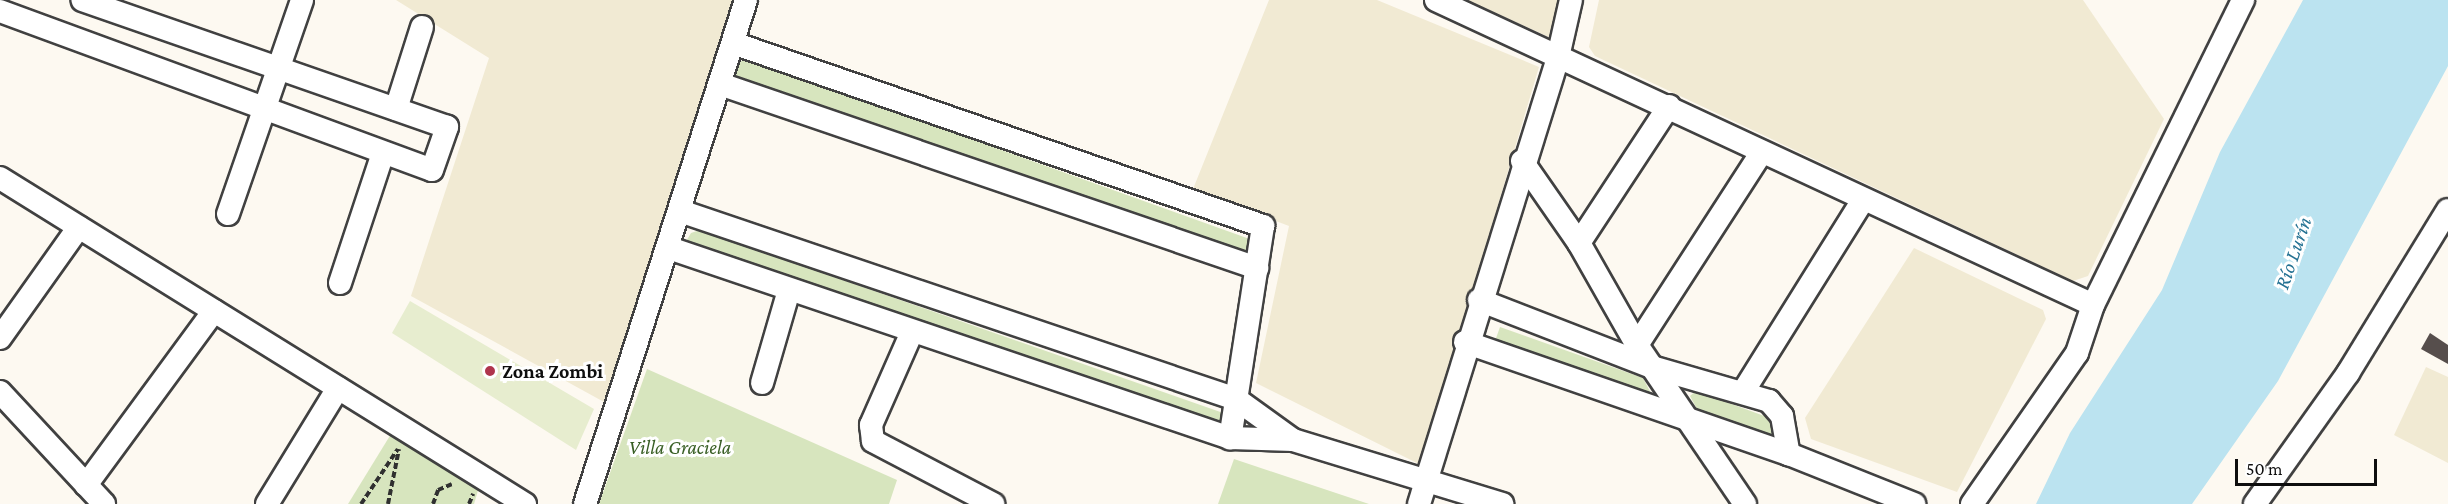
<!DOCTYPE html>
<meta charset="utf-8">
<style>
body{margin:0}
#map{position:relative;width:2448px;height:504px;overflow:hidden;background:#fdf9f1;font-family:"Crimson Pro",serif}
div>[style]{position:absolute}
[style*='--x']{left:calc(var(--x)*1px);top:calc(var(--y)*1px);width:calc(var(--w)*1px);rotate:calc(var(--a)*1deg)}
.farmland>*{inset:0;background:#f1ead3}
.green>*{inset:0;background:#d7e5be}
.pitch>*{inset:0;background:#e7edcf}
.water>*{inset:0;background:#bbe3f0}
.building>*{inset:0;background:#564e4c}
.path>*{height:4px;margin-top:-2px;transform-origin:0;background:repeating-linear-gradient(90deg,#303030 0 6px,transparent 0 9px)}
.roads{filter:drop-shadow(2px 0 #414141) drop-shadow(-2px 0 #414141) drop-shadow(0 2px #414141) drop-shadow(0 -2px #414141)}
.minor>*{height:22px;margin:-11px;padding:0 11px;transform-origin:11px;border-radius:11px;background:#fff}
.dots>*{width:16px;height:16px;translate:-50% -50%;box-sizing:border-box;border:3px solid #fff;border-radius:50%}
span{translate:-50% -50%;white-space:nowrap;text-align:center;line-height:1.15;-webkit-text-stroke:6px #fff;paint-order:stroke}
.poi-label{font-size:20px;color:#0e0e0e;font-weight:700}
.left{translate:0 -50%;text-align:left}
.park-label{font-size:20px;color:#395f25;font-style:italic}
.water-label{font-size:21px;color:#257293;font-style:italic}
.scale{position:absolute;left:2235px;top:459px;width:142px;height:27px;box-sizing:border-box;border:3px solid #0e0e0e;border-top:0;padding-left:8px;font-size:18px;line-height:21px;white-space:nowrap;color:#0e0e0e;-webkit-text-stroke:4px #fff;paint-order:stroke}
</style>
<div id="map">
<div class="farmland">
<div style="clip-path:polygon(396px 0,733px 0,604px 402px,411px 296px,489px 58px)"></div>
<div style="clip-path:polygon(1269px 0,1377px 0,1539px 67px,1421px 465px,1256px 383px,1289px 226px,1193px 189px)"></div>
<div style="clip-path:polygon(1467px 0,1558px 0,1551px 38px)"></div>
<div style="clip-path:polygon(1599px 0,2083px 0,2164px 119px,2088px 276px,2073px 281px,1595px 56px,1589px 47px)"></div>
<div style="clip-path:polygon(1914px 248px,2043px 310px,2046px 319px,1957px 492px,1811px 439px,1805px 418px)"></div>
<div style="clip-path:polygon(2426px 367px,2448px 377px,2448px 463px,2394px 435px)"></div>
</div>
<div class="green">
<div style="clip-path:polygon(747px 59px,1258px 242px,1256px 259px,737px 80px,731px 72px,738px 62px)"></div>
<div style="clip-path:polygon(700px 230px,1229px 415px,1227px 433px,685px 243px,691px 233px)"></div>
<div style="clip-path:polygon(1500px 327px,1643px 378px,1656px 403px,1494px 344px)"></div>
<div style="clip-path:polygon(647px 369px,897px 480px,889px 504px,599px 504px)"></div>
<div style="clip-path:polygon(1696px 391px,1778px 421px,1774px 436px,1697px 409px,1690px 396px)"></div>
<div style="clip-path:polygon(391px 434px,479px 487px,474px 504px,348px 504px)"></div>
<div style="clip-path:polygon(1234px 459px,1369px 504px,1218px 504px)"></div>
</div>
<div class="pitch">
<div style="clip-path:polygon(410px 301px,594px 409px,576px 450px,392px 333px)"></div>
</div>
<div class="water">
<div style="clip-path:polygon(2303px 0,2448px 0,2448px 66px,2278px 381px,2192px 504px,2036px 504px,2070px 433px,2162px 290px,2220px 152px)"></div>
</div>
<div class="building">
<div style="clip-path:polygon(2430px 333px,2448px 345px,2448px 364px,2421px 349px)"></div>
</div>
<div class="path">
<div style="--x:361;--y:504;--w:66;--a:-56.1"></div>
<div style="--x:388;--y:504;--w:56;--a:-78.7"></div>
<div style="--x:433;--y:504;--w:15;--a:-70"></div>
<div style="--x:438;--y:490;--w:15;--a:-23"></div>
<div style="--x:469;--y:504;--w:11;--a:-68"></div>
</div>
<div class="roads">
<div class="minor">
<div style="--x:1436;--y:0;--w:724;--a:24.9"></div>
<div style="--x:0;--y:11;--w:460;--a:20.2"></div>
<div style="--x:432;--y:170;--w:46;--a:-70.8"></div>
<div style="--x:447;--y:127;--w:386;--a:-160.8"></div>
<div style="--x:733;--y:43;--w:561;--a:19.05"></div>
<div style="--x:1263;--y:226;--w:215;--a:98.8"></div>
<div style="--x:720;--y:84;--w:568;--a:18.91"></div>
<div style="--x:396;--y:109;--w:86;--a:-72.4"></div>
<div style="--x:1522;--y:161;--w:100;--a:55.2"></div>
<div style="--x:1579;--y:243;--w:117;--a:60.4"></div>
<div style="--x:1637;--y:345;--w:192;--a:55.8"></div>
<div style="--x:0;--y:178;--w:618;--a:31.84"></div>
<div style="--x:680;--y:211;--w:587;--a:18.68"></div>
<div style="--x:1236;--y:399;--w:70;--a:35.7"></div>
<div style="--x:1293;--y:440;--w:219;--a:17"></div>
<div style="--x:228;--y:214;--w:226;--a:-70.9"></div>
<div style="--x:1579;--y:243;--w:164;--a:-56.7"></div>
<div style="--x:669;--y:248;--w:592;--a:18.71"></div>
<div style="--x:1230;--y:438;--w:63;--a:1.8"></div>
<div style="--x:340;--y:283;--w:137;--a:-71.7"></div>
<div style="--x:1479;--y:300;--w:186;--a:21.2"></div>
<div style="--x:1652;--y:367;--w:122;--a:16.2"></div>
<div style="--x:1769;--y:401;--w:20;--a:49"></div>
<div style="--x:1782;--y:416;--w:39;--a:80"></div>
<div style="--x:912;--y:332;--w:102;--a:113.8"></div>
<div style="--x:871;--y:425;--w:16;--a:83"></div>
<div style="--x:873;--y:441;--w:136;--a:27.7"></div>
<div style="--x:0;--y:338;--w:136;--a:-54.6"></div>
<div style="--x:1465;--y:342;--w:343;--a:19.1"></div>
<div style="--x:1789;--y:454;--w:135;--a:21.8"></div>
<div style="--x:1637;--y:345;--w:230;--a:-57.1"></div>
<div style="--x:762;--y:383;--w:97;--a:-73.8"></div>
<div style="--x:0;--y:392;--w:153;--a:47.1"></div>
<div style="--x:1743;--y:392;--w:226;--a:-58"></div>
<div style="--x:86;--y:485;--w:216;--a:-53.7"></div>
<div style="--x:267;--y:504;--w:136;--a:-58.5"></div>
<div style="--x:585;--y:504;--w:529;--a:-72.28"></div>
<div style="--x:1419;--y:504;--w:468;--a:-72.7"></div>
<div style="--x:1558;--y:57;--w:58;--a:-77.2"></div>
<div style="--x:1972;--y:504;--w:184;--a:-55.2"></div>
<div style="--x:2077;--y:353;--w:51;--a:-71.6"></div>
<div style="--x:2093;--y:305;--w:340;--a:-63.8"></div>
<div style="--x:2255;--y:504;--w:161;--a:-54.6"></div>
<div style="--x:2348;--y:373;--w:191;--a:-58.5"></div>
</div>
</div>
<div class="dots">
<div style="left:490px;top:371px;background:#af354c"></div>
</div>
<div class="poi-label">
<span class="left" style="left:502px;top:371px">Zona Zombi</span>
</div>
<div class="park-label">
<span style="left:680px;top:447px">Villa Graciela</span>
</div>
<div class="water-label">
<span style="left:2293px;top:253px;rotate:-71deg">Río Lurín</span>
</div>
<div class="scale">50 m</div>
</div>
